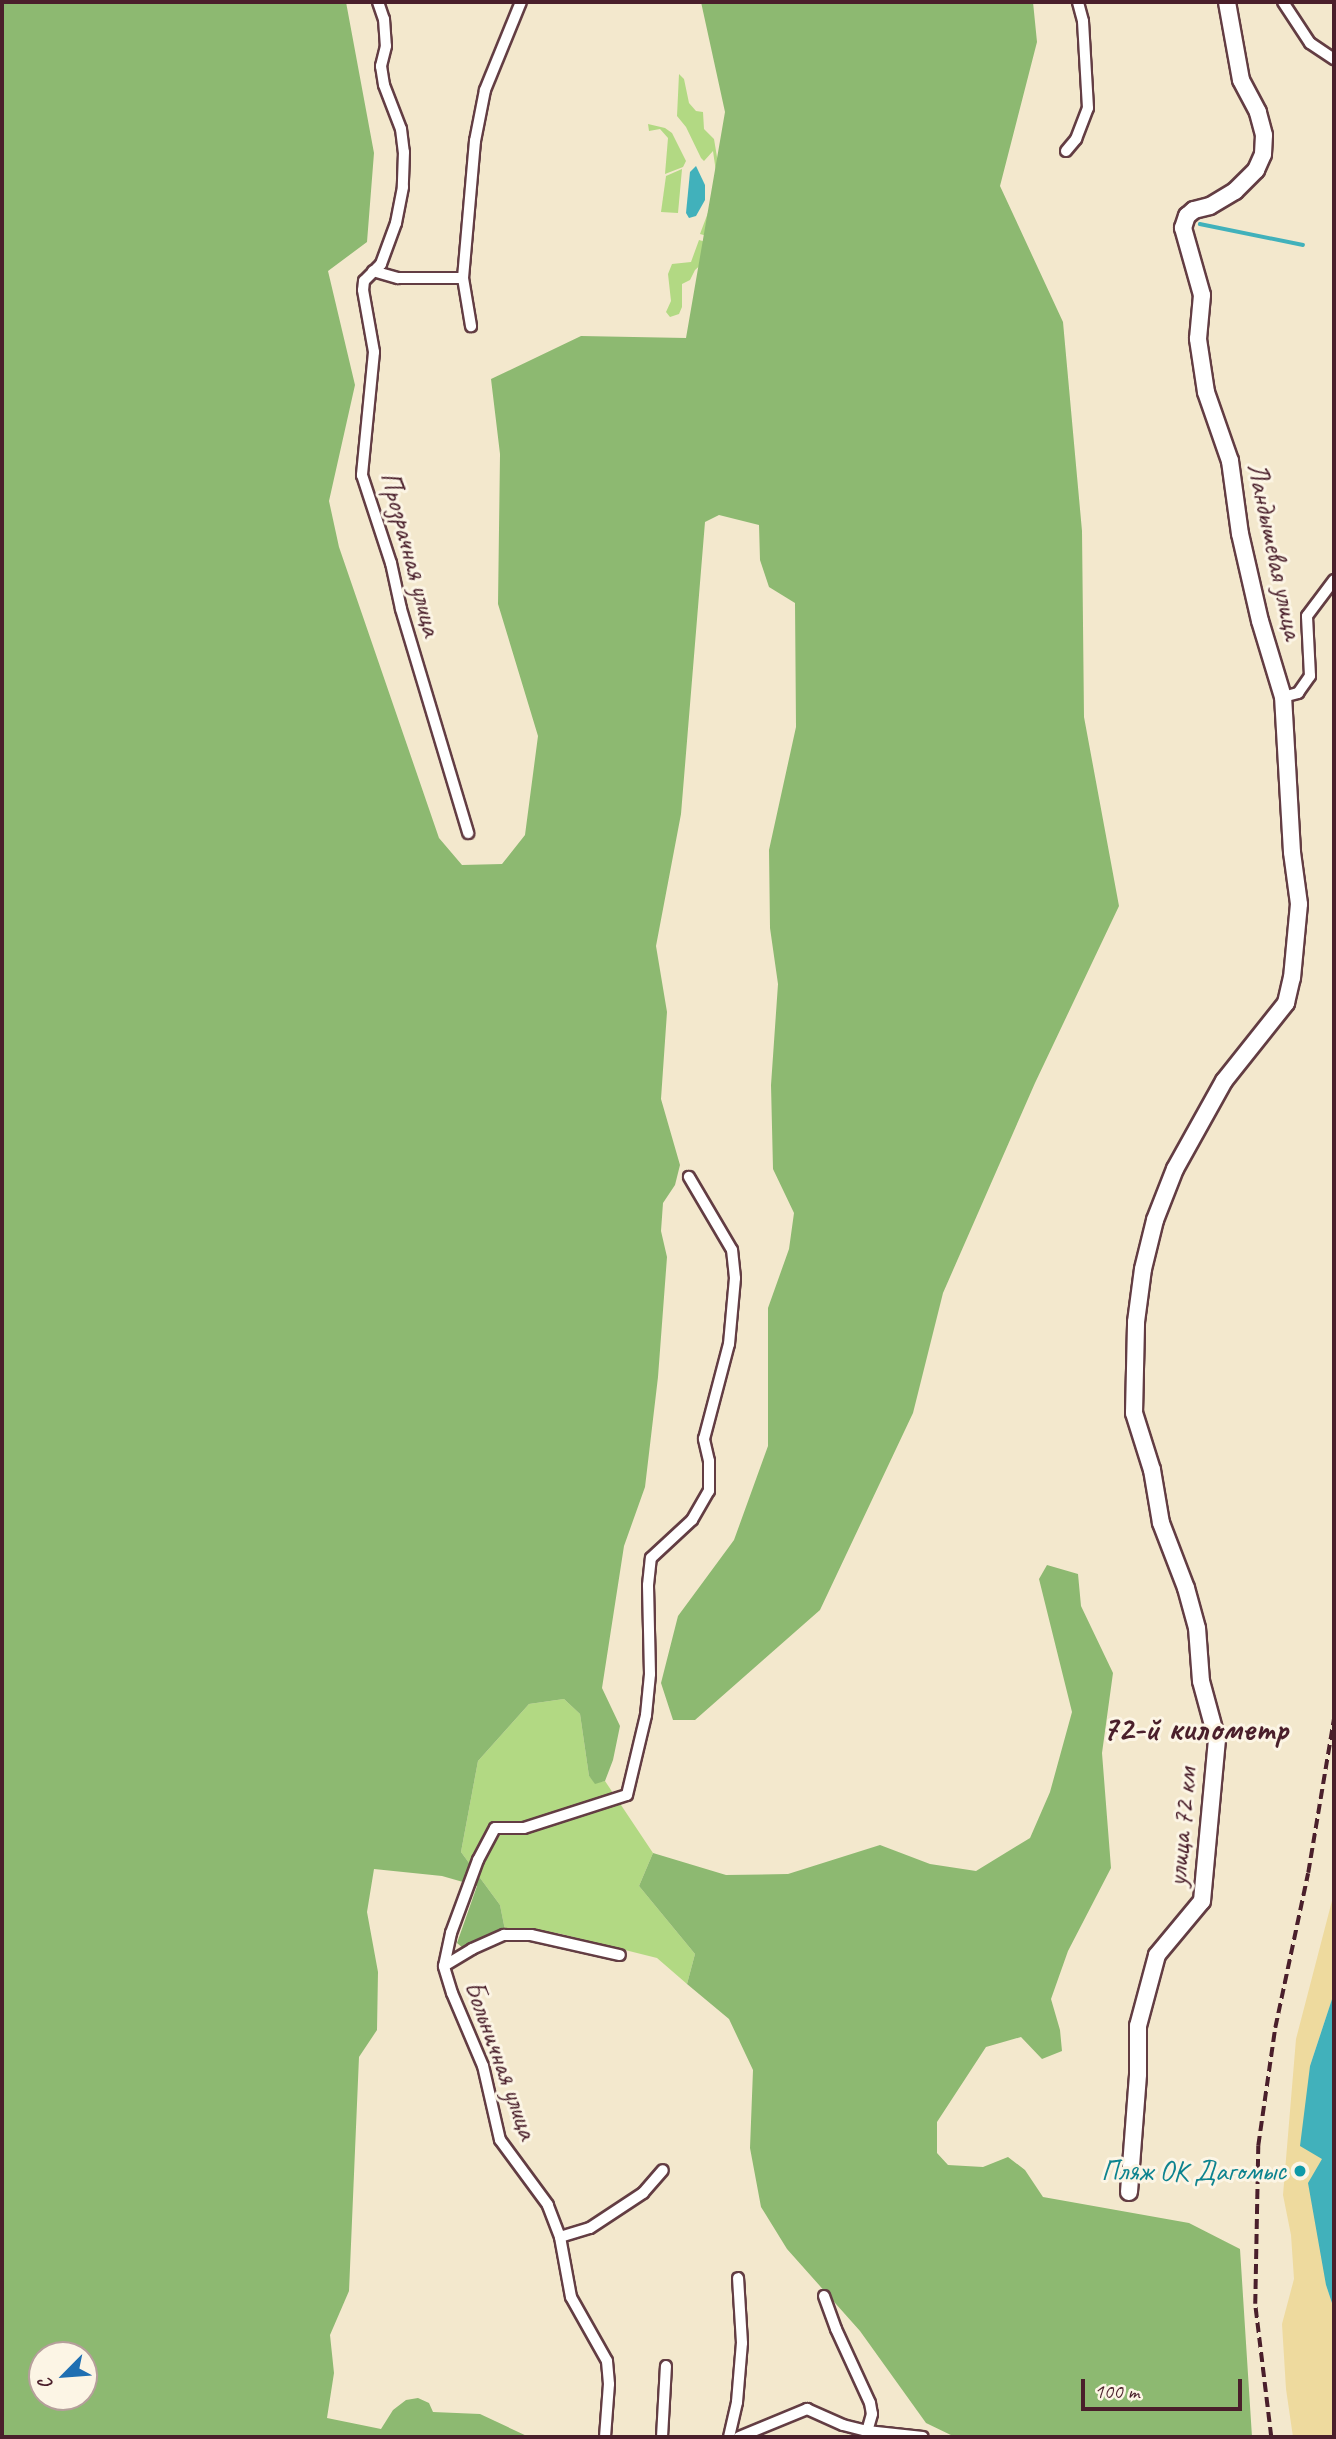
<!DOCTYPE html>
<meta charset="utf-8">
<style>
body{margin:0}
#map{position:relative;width:1336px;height:2439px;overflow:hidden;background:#f3e8cd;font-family:Caveat,sans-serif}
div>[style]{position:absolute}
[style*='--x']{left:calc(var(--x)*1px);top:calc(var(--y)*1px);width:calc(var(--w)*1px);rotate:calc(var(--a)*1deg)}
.green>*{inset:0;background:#b2d983}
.forest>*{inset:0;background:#8db971}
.sand>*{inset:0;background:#eeda9e}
.water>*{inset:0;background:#41b1bb}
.stream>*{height:3.5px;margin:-1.75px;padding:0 1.75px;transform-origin:1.75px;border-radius:1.75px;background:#41b1bb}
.roads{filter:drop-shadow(2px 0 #633d43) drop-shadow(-2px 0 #633d43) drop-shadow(0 2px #633d43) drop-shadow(0 -2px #633d43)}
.street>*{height:10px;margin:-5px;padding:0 5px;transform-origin:5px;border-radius:5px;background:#fff}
.secondary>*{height:16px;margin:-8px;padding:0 8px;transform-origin:8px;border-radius:8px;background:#fff}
.rail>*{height:3.5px;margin-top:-1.75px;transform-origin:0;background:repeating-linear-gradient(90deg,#4a1f2b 0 10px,transparent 0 15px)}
.dots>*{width:19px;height:19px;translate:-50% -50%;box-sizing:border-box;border:4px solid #fcf5e5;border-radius:50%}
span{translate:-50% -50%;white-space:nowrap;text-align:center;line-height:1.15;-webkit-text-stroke:6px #fcf5e5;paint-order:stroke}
.street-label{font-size:28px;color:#4a1f2b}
.culture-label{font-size:28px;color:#0d838f}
.right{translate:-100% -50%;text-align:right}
.district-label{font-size:35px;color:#4a1f2b;font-weight:700}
.frame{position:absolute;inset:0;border:4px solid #4a1f2b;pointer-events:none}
.north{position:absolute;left:28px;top:2341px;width:70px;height:70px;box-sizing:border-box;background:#fcf5e5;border:2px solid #b59f9b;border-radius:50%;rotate:245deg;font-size:19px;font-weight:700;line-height:28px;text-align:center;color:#4a1f2b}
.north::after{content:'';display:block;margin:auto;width:24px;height:32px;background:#1f6fb2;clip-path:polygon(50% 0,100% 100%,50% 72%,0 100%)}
.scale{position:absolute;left:1081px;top:2379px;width:161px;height:32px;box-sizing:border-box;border:4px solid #4a1f2b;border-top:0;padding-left:9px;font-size:21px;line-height:24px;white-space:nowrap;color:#4a1f2b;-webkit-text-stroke:5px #fcf5e5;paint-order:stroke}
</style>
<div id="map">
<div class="green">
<div style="clip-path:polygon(679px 74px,684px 79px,689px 103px,696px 111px,703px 112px,704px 129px,714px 139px,720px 175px,728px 191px,706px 260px,695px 270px,690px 280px,682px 284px,682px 307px,679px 314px,670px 317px,666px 312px,671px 301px,668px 274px,672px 264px,691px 262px,699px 240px,706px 242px,707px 236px,700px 234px,718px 186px,713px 151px,704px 161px,701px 158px,686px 127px,677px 116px)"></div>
<div style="clip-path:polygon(648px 124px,665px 128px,672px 133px,686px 161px,683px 167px,665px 174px,668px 138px,660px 129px,649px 131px)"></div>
<div style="clip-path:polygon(682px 169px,678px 213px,661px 212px,666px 176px)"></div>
<div style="clip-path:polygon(564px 1699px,580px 1714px,589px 1776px,595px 1783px,605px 1781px,653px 1853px,639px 1886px,695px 1954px,687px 1984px,657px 1958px,557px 1933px,505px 1930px,500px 1905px,461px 1852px,478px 1761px,529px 1704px)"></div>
</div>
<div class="forest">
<div style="clip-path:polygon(evenodd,2px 2px,346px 2px,374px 153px,367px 242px,328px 271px,355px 385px,329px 501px,339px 547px,439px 838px,462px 865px,502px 864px,525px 835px,538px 736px,498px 604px,500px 454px,491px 379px,581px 336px,686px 338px,725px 112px,701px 2px,1033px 2px,1037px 42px,1000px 186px,1063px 322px,1082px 531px,1084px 717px,1119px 906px,1035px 1083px,943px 1293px,913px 1413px,820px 1610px,695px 1720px,673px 1720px,661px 1683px,678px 1616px,734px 1540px,768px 1446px,768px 1308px,789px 1249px,794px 1213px,773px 1169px,771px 1085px,778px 984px,770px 928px,769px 850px,796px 727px,795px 603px,769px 587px,760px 560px,759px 525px,719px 515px,705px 522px,681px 814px,656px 946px,667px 1012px,661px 1099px,680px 1165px,675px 1185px,663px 1203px,661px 1231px,667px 1257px,658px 1377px,645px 1487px,624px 1546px,602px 1688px,620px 1726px,613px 1760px,605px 1781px,595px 1784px,589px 1776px,580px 1714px,564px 1699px,529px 1704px,478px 1761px,461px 1852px,500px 1905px,505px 1930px,464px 1949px,457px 1943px,477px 1886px,442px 1876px,374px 1869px,367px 1912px,378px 1972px,377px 2030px,359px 2057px,349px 2291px,330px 2335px,334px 2373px,327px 2418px,381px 2429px,393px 2410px,406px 2400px,418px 2398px,429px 2403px,433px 2412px,480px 2414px,529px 2437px,2px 2437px,2px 2px,42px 2355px,84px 2355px,84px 2397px,42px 2397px,42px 2355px)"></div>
<div style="clip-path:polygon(1047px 1565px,1078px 1574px,1081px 1606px,1113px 1673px,1102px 1753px,1111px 1868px,1068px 1951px,1051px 1999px,1060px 2030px,1062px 2051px,1042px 2059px,1021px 2037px,986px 2047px,937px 2122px,937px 2153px,948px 2165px,983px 2167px,1008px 2157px,1025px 2170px,1043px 2197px,1189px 2223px,1240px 2249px,1252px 2437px,955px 2437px,926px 2423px,860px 2331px,787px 2249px,761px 2207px,750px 2148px,753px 2070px,729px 2019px,687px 1984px,695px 1954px,639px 1886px,653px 1853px,726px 1875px,788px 1874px,880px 1845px,930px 1864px,976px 1871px,1030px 1838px,1050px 1792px,1072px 1712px,1039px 1579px)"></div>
</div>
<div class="sand">
<div style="clip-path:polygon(1334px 1893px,1334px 1993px,1310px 2066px,1323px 2158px,1326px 2285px,1334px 2309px,1334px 2437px,1293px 2437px,1286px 2389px,1282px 2324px,1294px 2279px,1291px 2235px,1283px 2195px,1296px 2039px)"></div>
</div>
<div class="water">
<div style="clip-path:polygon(696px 166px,705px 185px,705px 200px,696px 216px,689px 218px,686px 213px,690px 172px)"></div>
<div style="clip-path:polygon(1334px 1993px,1334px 2309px,1326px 2285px,1308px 2183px,1322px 2159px,1300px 2146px,1310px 2066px)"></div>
</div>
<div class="stream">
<div style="--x:1200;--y:224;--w:105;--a:11.5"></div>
</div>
<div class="roads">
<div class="street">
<div style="--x:378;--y:2;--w:18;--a:71"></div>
<div style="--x:384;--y:19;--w:27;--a:86"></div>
<div style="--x:386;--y:46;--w:21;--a:104"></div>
<div style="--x:381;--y:66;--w:19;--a:81"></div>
<div style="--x:384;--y:85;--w:47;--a:68.9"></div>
<div style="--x:401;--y:129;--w:23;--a:83"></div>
<div style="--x:404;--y:152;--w:35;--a:92"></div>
<div style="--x:403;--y:187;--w:37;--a:101"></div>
<div style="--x:396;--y:223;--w:44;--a:110.1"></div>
<div style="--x:381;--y:264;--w:24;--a:135"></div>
<div style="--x:364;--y:281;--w:9;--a:96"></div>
<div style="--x:363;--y:290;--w:63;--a:79.9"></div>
<div style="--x:374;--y:352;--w:124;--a:95.6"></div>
<div style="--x:362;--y:475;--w:93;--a:71.8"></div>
<div style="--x:391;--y:563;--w:47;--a:77.7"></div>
<div style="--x:401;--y:609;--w:234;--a:73.3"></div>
<div style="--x:1283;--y:2;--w:49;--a:56.6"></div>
<div style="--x:1310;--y:43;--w:29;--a:34"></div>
<div style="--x:1066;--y:151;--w:16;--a:-50"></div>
<div style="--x:1076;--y:139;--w:33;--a:-69"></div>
<div style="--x:1088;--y:108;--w:87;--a:-93.3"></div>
<div style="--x:1083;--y:21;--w:20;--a:-105"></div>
<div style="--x:373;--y:271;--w:26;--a:16"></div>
<div style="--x:398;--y:278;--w:65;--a:0"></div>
<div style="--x:463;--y:278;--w:49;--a:80.5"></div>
<div style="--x:463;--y:278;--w:138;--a:-85"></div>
<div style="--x:475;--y:141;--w:52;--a:-78.9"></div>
<div style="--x:485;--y:90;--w:95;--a:-67.8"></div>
<div style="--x:1283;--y:697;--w:16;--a:-15"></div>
<div style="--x:1298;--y:693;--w:21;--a:-55"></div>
<div style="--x:1310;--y:676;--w:60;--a:-92.9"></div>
<div style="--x:1307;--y:616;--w:45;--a:-53.1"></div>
<div style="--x:444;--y:1966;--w:33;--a:-31"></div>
<div style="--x:472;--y:1949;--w:35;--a:-24"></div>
<div style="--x:504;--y:1935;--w:27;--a:0"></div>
<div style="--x:531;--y:1935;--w:91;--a:12.7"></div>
<div style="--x:560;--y:2237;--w:31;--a:-17"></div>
<div style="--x:590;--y:2228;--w:64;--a:-33.4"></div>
<div style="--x:643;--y:2193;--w:30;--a:-49"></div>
<div style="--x:824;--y:2296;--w:35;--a:70"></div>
<div style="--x:836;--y:2329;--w:81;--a:65.3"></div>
<div style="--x:870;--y:2403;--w:11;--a:80"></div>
<div style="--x:872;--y:2414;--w:18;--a:106"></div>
<div style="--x:605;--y:2437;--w:53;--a:-85.7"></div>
<div style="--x:609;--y:2384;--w:23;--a:-95"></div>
<div style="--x:607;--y:2361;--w:73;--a:-119.4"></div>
<div style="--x:571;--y:2297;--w:61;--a:-100.4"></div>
<div style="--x:560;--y:2237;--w:34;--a:-111"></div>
<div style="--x:548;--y:2205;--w:81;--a:-126.4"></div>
<div style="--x:500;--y:2140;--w:76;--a:-102.9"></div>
<div style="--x:483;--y:2066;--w:79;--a:-113"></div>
<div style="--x:452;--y:1993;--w:28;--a:-107"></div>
<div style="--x:444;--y:1966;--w:34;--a:-78"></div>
<div style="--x:451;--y:1933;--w:78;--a:-69.7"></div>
<div style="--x:478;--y:1860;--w:36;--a:-62"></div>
<div style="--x:495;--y:1828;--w:29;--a:0"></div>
<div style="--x:524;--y:1828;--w:108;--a:-17.8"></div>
<div style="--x:627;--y:1795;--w:82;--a:-76.6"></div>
<div style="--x:646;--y:1715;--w:41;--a:-84.4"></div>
<div style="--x:650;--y:1674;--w:89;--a:-91.3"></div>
<div style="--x:648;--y:1585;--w:27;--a:-84"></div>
<div style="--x:651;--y:1558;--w:56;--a:-42.8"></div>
<div style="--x:692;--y:1520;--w:34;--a:-60"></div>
<div style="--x:709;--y:1491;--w:30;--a:-90"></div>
<div style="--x:709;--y:1461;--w:23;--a:-103"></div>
<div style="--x:704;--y:1439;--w:98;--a:-75.3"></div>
<div style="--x:729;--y:1344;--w:66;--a:-84.8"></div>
<div style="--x:735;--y:1278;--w:28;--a:-96"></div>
<div style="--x:732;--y:1250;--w:85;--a:-120.5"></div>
<div style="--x:662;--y:2437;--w:71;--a:-86.8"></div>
<div style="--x:729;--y:2437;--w:36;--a:-77"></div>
<div style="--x:737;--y:2402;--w:59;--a:-85.2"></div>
<div style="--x:742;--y:2343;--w:65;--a:-93.5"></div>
<div style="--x:739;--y:2437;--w:74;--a:-22.4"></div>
<div style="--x:807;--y:2409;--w:39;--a:24"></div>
<div style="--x:843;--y:2425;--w:25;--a:14"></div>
<div style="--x:867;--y:2431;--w:56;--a:6.1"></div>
</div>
<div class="secondary">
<div style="--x:1129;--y:2192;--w:118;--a:-85.6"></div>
<div style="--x:1138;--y:2074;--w:48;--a:-90"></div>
<div style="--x:1138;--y:2026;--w:73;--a:-75"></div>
<div style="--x:1157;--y:1955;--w:70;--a:-50.2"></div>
<div style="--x:1202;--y:1901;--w:162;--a:-84.7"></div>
<div style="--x:1217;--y:1740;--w:61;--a:-105.2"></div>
<div style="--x:1201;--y:1681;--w:53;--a:-94.3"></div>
<div style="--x:1197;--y:1628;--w:41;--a:-105.4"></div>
<div style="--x:1186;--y:1588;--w:70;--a:-111"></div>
<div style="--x:1161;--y:1523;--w:54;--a:-99.6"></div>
<div style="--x:1152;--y:1470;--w:60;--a:-107.5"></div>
<div style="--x:1134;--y:1413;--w:91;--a:-88.7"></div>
<div style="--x:1136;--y:1322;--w:53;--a:-82.5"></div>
<div style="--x:1143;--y:1269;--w:50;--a:-76.2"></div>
<div style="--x:1155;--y:1220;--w:55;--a:-68.6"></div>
<div style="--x:1175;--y:1169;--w:101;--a:-60.9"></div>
<div style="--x:1224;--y:1081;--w:100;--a:-51.5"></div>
<div style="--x:1286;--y:1003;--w:26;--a:-77"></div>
<div style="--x:1292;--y:978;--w:74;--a:-84.6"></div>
<div style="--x:1299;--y:904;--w:52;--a:-97.7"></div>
<div style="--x:1292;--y:852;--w:155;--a:-93.3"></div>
<div style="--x:1283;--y:697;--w:79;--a:-106.8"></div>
<div style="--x:1260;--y:621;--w:89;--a:-102.9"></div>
<div style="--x:1240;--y:534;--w:74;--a:-97.8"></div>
<div style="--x:1230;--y:461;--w:73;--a:-109.2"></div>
<div style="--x:1206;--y:392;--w:54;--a:-98.6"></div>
<div style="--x:1198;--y:339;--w:44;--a:-84.8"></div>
<div style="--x:1202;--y:295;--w:70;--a:-105.8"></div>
<div style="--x:1183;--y:228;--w:13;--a:-72"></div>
<div style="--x:1187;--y:216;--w:9;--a:-41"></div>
<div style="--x:1194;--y:210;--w:16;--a:-14"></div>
<div style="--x:1210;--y:206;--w:29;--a:-31"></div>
<div style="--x:1235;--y:191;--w:30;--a:-45"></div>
<div style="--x:1256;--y:170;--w:17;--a:-66"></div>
<div style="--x:1263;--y:154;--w:19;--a:-87"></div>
<div style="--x:1264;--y:135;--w:24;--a:-105"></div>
<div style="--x:1258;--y:112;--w:36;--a:-118"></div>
<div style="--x:1241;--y:80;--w:79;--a:-100.2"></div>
</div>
</div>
<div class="rail">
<div style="--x:1271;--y:2437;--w:134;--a:-96.9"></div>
<div style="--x:1255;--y:2304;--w:158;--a:-88.9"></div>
<div style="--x:1258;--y:2146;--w:119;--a:-81.8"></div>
<div style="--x:1275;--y:2028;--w:158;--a:-78"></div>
<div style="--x:1308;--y:1873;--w:157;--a:-80.5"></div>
</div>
<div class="dots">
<div style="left:1300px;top:2171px;background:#0f9aa8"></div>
</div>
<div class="street-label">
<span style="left:1275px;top:551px;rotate:78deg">Ландышевая улица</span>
<span style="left:411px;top:554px;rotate:75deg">Прозрачная улица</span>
<span style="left:1182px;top:1827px;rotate:-85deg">улица 72 км</span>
<span style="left:501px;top:2060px;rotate:70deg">Больничная улица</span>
</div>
<div class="culture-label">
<span class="right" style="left:1286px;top:2171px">Пляж ОК Дагомыс</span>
</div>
<div class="district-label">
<span style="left:1195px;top:1729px">72-й километр</span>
</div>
<div class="frame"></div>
<div class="north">С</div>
<div class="scale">100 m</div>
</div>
